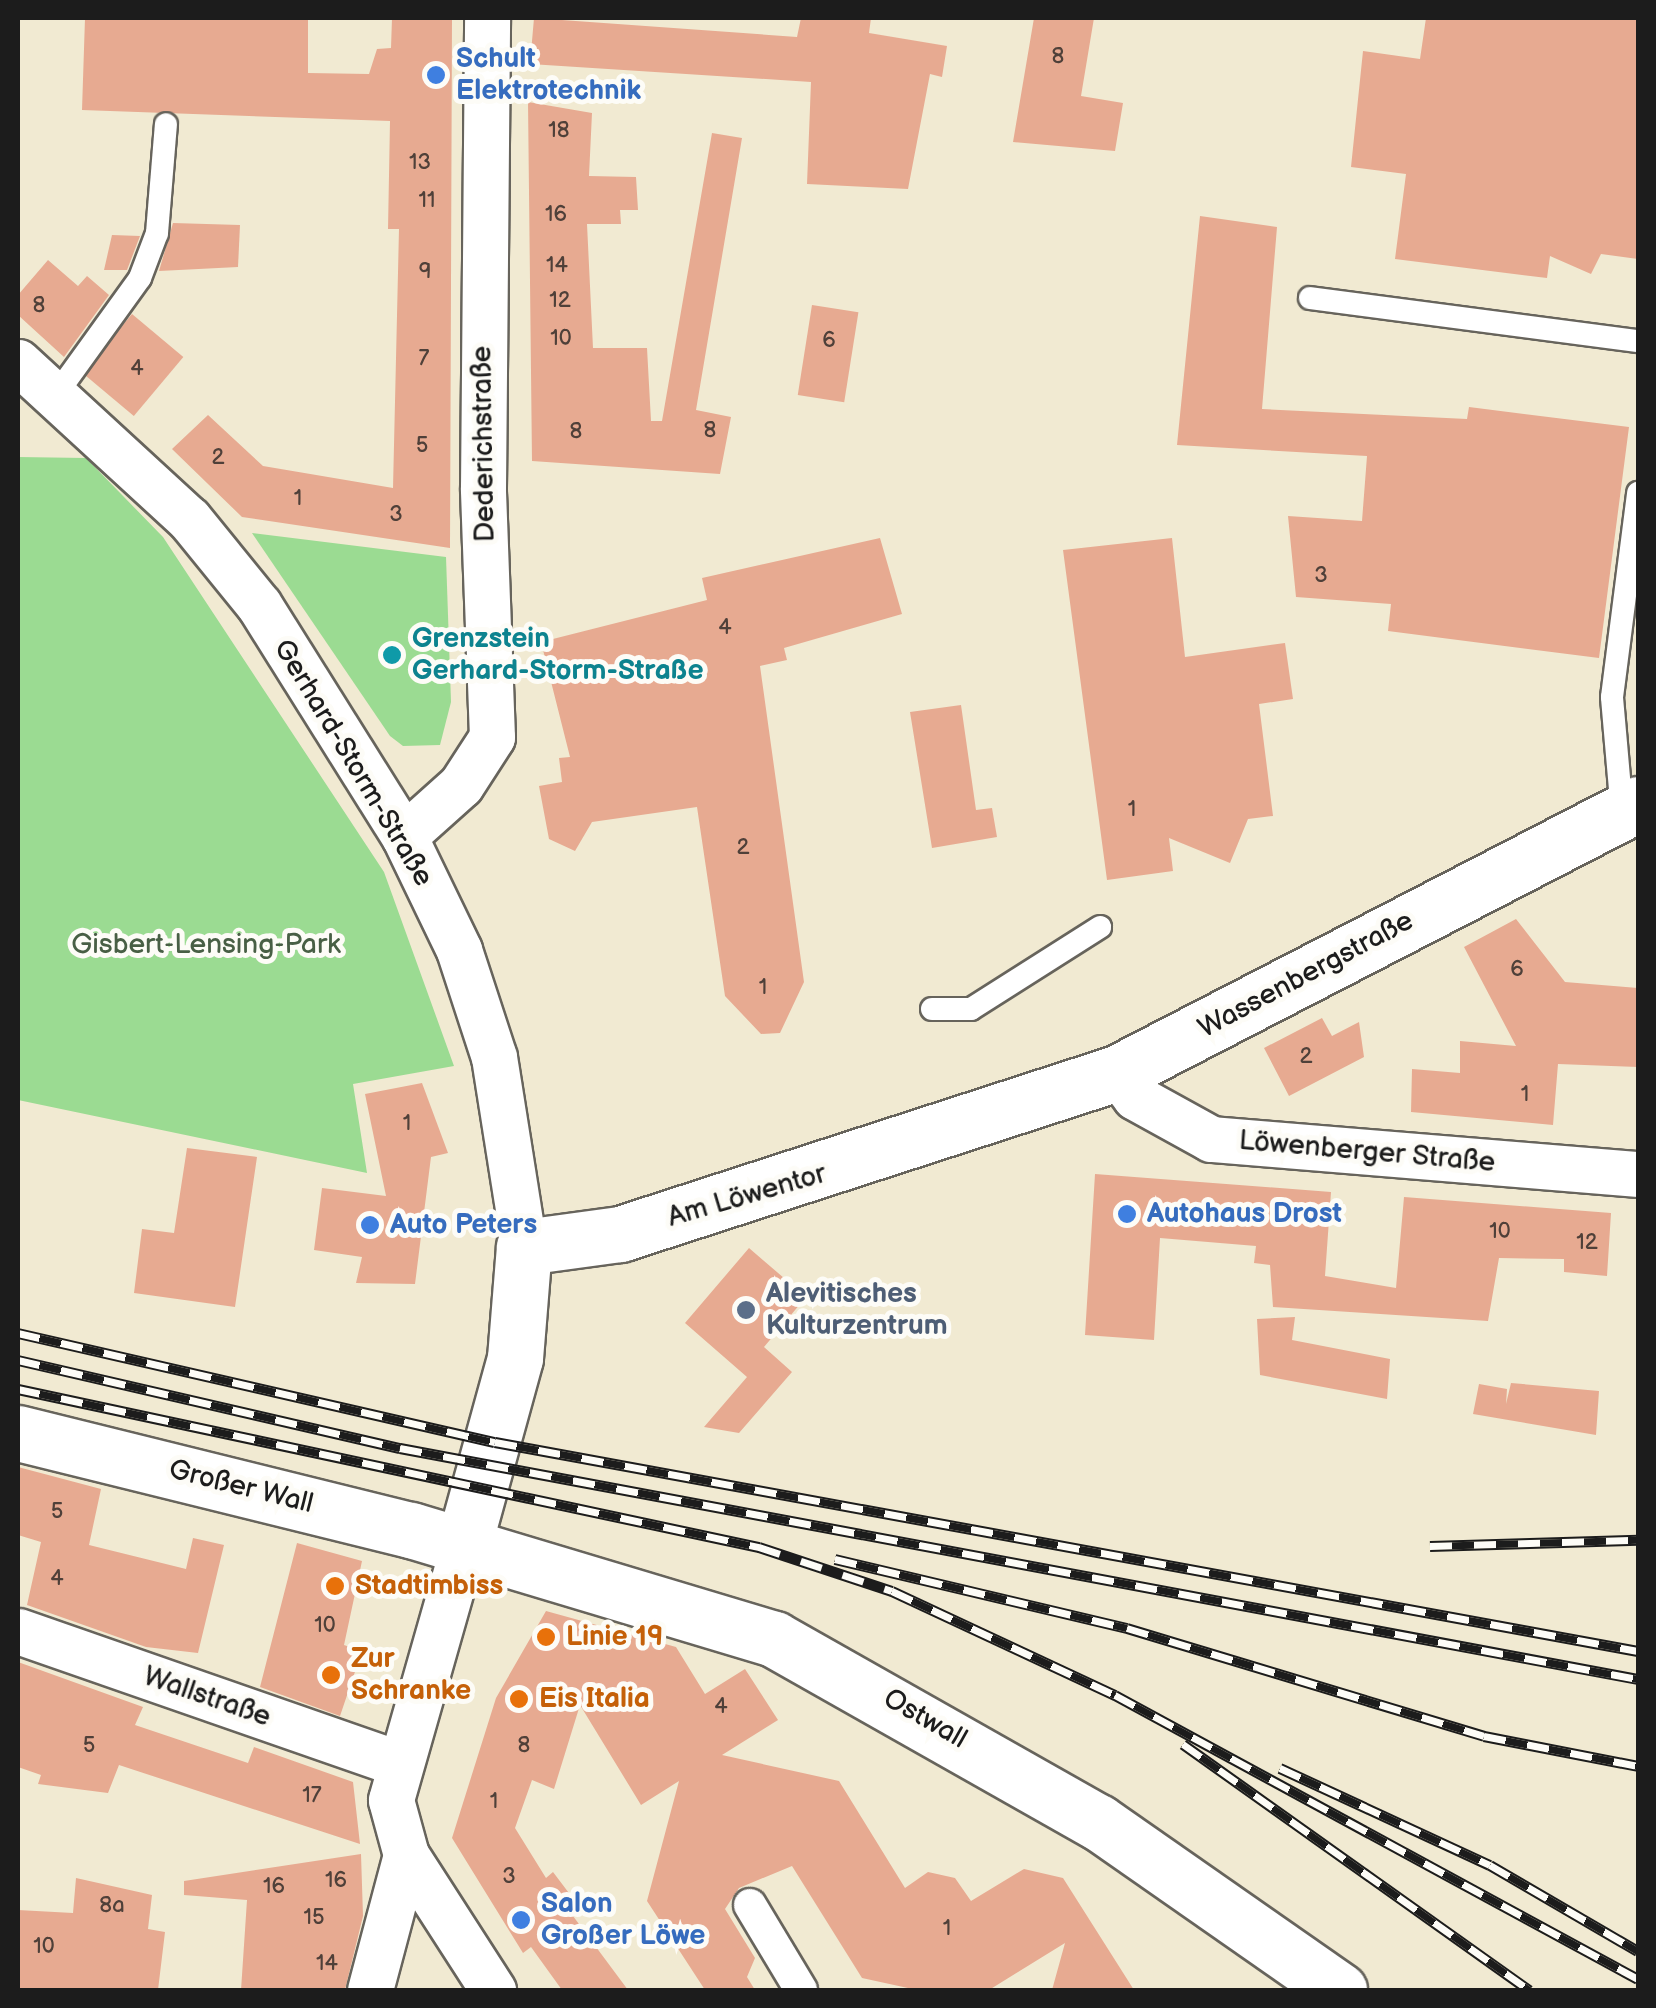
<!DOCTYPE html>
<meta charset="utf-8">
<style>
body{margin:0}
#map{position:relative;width:1656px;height:2008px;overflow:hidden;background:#f1ead2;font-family:"Balsamiq Sans",sans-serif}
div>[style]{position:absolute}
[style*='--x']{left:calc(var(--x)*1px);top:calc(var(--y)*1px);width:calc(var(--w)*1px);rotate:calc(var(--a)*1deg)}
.green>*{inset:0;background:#9bdb92}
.building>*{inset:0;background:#e7aa91;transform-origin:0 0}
.roads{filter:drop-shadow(2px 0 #67645c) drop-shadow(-2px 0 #67645c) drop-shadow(0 2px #67645c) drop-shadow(0 -2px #67645c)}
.service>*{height:22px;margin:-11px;padding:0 11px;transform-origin:11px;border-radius:11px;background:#fff}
.pedestrian>*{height:32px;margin:-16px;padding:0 16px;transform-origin:16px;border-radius:16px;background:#fff}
.minor>*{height:45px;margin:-22.5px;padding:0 22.5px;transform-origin:22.5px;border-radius:22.5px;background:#fff}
.tertiary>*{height:55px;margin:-27.5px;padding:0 27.5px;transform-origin:27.5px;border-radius:27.5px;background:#fff}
.secondary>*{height:55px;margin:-27.5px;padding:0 27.5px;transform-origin:27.5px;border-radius:27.5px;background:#fff}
.rail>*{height:11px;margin-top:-5.5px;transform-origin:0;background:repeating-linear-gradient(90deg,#fdfcf7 0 22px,#1c1c1c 0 44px);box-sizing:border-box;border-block:2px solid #1c1c1c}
.dots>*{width:28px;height:28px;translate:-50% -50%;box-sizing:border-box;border:5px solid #fdfcf7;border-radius:50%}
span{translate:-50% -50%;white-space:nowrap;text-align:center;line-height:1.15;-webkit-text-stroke:10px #fdfcf7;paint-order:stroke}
.number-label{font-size:22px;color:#4f4039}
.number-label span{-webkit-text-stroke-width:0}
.shop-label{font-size:28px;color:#366cbe;font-weight:700}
.left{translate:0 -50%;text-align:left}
.street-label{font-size:28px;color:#1c1c1c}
.culture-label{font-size:28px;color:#0d838f;font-weight:700}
.park-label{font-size:28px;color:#485f45}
.service-label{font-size:28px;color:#4e5e75;font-weight:700}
.food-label{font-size:28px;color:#c56008;font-weight:700}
.frame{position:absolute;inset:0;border:20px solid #1c1c1c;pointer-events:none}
</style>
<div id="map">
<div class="green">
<div style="clip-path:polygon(18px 457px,86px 458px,163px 537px,384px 872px,454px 1066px,353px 1084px,367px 1173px,18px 1100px)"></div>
<div style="clip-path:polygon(252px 533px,446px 557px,451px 702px,440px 745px,403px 746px,390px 736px)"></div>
</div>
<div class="building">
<div style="clip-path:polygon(85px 18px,308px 18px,308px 73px,369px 74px,377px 49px,391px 48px,392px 18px,452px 18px,450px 548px,242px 517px,172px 449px,208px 415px,263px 466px,393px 488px,399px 229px,388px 229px,390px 121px,82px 110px)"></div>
<div style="clip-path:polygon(534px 18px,797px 37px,801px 18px,871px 18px,869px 33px,947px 46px,942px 77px,930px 74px,908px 189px,807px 184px,811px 82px,530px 64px)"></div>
<div style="clip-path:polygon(1034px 18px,1094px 18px,1081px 96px,1123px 103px,1115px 151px,1013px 142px)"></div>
<div style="clip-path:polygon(1426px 18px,1638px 18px,1638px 259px,1601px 254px,1591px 274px,1550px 256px,1547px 278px,1395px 259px,1406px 174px,1351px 167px,1363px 51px,1420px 59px)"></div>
<div style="clip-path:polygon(528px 102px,592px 113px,589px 176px,636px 177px,638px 210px,620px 210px,621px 224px,587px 224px,593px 348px,647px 348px,651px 421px,662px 421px,712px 133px,742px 138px,696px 410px,731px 417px,720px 474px,532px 461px)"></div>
<div style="clip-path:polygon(1200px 216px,1277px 227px,1262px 409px,1467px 419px,1469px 407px,1629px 427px,1599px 658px,1388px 631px,1391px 604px,1296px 597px,1288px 516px,1362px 521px,1367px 456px,1177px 445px)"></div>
<div style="clip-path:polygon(173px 223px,240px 225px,238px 267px,159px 271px)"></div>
<div style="clip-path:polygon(112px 235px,140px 236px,127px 270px,104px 270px)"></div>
<div style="clip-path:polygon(48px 260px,78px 286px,87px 276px,109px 295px,64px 357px,18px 315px,18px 295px)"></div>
<div style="left:812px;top:305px;width:47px;height:91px;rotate:9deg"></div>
<div style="left:132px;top:314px;width:67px;height:77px;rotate:40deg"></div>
<div style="clip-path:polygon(880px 538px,902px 614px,784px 648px,787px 660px,760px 666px,804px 982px,780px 1033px,761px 1034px,725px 996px,697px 807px,592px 822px,575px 851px,549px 839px,539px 786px,562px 782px,559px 758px,570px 757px,541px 642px,707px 600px,702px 578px)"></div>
<div style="clip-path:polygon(1172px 538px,1185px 657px,1285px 643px,1293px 699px,1259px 704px,1273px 816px,1248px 819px,1230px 863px,1169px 838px,1173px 871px,1107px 880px,1063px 550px)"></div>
<div style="clip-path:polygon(961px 705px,976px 810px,992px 808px,997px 837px,932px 848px,910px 712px)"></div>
<div style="clip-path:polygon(1516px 919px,1565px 982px,1638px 988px,1638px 1067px,1558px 1064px,1553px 1125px,1411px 1112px,1412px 1069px,1460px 1073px,1460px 1041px,1516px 1046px,1464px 947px)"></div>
<div style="clip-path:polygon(1322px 1018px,1332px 1036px,1359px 1022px,1364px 1057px,1289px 1096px,1264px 1048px)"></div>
<div style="clip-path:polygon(422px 1083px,448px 1153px,431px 1157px,415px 1284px,356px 1283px,362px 1257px,314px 1250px,322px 1188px,386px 1196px,365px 1094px)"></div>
<div style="clip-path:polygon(187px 1148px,257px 1157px,235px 1307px,134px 1293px,142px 1229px,174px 1233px)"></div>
<div style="clip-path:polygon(1095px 1174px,1331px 1192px,1325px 1276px,1396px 1288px,1404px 1197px,1611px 1213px,1607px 1276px,1564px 1272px,1564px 1259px,1499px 1258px,1488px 1321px,1273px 1307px,1270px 1265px,1254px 1263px,1256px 1246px,1160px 1238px,1154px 1340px,1085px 1335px)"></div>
<div style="clip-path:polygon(749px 1248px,806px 1297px,764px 1347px,792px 1372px,739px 1433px,704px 1427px,747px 1377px,685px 1323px)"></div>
<div style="clip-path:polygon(1295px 1317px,1292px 1340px,1390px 1359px,1387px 1399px,1260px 1375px,1257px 1319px)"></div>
<div style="clip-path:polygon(1511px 1383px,1599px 1391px,1596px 1435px,1473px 1414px,1479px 1384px,1507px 1389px,1506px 1404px)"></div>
<div style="clip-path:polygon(18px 1467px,101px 1489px,89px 1545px,186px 1569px,193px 1538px,224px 1545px,198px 1653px,146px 1647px,27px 1605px,41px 1542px,18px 1535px)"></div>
<div style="clip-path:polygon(297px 1543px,362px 1561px,344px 1645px,362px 1651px,340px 1716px,260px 1687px)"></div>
<div style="clip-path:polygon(546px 1611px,676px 1647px,705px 1694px,745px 1669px,778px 1720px,722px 1755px,839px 1781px,905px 1888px,928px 1872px,955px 1878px,971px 1901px,1024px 1869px,1063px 1878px,1134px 1990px,1052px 1990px,1065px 1943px,989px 1990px,917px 1990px,862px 1978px,792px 1866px,739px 1888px,725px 1909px,755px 1958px,747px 1977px,755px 1990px,705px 1990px,647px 1901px,679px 1781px,641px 1805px,580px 1705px,554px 1789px,532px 1780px,515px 1828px,546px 1878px,553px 1872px,581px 1909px,573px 1916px,628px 1990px,562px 1990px,531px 1947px,523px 1953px,452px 1838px,496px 1698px)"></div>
<div style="clip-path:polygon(18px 1662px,143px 1707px,135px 1725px,248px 1763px,254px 1747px,353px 1782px,360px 1844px,119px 1765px,108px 1793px,38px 1784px,41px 1775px,18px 1767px)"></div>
<div style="clip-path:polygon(361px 1854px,363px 1916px,345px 1990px,241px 1990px,247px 1900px,184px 1895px,184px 1881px)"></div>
<div style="clip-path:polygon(76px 1878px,152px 1895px,148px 1929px,165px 1932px,158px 1990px,18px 1990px,18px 1910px,73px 1913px)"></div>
</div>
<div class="roads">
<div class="service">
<div style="--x:1310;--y:298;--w:331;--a:7.5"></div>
<div style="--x:55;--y:396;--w:145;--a:-54.2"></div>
<div style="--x:140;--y:278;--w:48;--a:-69.3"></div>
<div style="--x:157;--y:233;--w:109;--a:-85.3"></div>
<div style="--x:1622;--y:812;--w:115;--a:-95"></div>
<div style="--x:1612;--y:697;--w:206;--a:-82.7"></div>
<div style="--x:932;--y:1009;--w:39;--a:0"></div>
<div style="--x:971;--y:1009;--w:153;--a:-32.4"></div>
</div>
<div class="pedestrian">
<div style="--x:750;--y:1905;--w:99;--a:59"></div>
</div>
<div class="minor">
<div style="--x:18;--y:362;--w:232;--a:42.6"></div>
<div style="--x:189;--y:519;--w:111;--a:50.9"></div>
<div style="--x:259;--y:605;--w:273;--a:57.9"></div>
<div style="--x:404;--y:836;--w:127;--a:64.2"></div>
<div style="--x:459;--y:950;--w:113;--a:71.9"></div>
<div style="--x:494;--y:1057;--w:192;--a:81"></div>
<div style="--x:404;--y:836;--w:76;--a:-41.8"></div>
<div style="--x:461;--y:785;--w:57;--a:-57.1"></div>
<div style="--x:492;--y:737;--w:249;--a:-92.1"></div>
<div style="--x:483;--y:488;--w:470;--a:-89.5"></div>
<div style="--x:1117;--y:1073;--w:30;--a:53"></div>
<div style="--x:1135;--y:1097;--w:87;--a:28.9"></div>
<div style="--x:1211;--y:1139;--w:428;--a:4.7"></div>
<div style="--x:463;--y:1547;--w:263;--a:105.9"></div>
<div style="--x:391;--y:1800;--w:57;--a:74.7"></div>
<div style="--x:406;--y:1855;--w:161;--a:57.2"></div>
<div style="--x:18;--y:1631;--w:401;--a:19.2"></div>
<div style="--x:370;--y:1990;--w:140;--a:-75.1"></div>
</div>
<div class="tertiary">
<div style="--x:463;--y:1547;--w:196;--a:-74.6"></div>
<div style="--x:515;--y:1358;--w:111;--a:-85.4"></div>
<div style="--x:524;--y:1247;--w:97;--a:-7.7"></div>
<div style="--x:620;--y:1234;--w:522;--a:-17.95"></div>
<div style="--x:1117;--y:1073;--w:586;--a:-27.31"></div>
</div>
<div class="secondary">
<div style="--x:18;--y:1433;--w:405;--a:13.9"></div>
<div style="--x:411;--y:1530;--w:379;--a:16.7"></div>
<div style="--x:774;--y:1639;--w:372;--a:29.5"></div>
<div style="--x:1098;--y:1822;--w:294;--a:34.9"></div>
</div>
</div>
<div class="rail">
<div style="--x:18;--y:1333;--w:489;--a:12.9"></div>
<div style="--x:495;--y:1442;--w:1162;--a:10.36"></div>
<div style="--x:18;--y:1360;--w:392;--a:13"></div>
<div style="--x:400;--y:1448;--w:1259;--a:10.57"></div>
<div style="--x:18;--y:1389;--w:758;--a:12.04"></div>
<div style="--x:759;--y:1547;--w:140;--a:18.3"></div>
<div style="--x:892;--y:1591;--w:246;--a:25"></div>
<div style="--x:1115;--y:1695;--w:595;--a:28.5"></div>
<div style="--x:1430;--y:1546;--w:208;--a:-1.7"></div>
<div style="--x:835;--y:1559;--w:300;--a:13.3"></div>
<div style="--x:1127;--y:1628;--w:373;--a:16.8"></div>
<div style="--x:1484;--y:1736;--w:157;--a:11"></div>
<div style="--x:1183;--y:1744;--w:425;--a:35.4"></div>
<div style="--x:1280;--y:1768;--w:231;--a:24.8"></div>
<div style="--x:1490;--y:1865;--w:171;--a:30.2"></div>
</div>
<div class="dots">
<div style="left:436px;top:75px;background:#3f7fe0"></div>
<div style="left:392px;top:655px;background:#0f9aa8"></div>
<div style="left:1127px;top:1214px;background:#3f7fe0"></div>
<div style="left:370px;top:1225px;background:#3f7fe0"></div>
<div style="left:746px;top:1310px;background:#5c6f8a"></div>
<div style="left:335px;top:1586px;background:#e8710a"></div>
<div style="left:546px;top:1637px;background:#e8710a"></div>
<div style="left:331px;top:1675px;background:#e8710a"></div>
<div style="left:519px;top:1699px;background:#e8710a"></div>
<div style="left:521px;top:1920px;background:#3f7fe0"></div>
</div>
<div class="number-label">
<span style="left:1058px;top:57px">8</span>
<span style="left:559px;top:131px">18</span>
<span style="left:420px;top:163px">13</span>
<span style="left:427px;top:201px">11</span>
<span style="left:556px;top:215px">16</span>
<span style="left:557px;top:266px">14</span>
<span style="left:425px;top:272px">9</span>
<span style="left:560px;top:301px">12</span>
<span style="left:39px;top:306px">8</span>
<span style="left:561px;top:339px">10</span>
<span style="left:829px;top:341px">6</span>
<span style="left:424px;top:359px">7</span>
<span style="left:137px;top:369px">4</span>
<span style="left:710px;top:431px">8</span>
<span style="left:576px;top:432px">8</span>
<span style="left:422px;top:446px">5</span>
<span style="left:218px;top:458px">2</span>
<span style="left:298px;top:499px">1</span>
<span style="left:396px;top:515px">3</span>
<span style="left:1321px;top:576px">3</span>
<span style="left:725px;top:628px">4</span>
<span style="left:1132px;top:810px">1</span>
<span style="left:743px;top:848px">2</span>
<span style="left:1517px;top:970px">6</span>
<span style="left:763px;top:988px">1</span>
<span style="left:1306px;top:1057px">2</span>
<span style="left:1525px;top:1095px">1</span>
<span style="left:407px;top:1124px">1</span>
<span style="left:1500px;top:1232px">10</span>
<span style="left:1587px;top:1243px">12</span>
<span style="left:57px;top:1512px">5</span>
<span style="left:57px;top:1579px">4</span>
<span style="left:325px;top:1626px">10</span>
<span style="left:721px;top:1707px">4</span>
<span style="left:89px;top:1746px">5</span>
<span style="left:524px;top:1746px">8</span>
<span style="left:312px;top:1796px">17</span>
<span style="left:494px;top:1802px">1</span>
<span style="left:509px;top:1877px">3</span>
<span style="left:336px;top:1881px">16</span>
<span style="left:274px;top:1887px">16</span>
<span style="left:112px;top:1906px">8a</span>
<span style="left:314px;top:1918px">15</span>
<span style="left:947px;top:1929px">1</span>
<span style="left:44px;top:1947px">10</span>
<span style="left:327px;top:1964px">14</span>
</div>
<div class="shop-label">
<span class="left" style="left:456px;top:75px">Schult<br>Elektrotechnik</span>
<span class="left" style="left:1147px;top:1214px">Autohaus Drost</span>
<span class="left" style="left:390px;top:1225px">Auto Peters</span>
<span class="left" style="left:541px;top:1920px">Salon<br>Großer Löwe</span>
</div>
<div class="street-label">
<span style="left:484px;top:444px;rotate:-91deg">Dederichstraße</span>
<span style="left:353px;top:763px;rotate:59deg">Gerhard-Storm-Straße</span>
<span style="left:1306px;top:975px;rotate:-28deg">Wassenbergstraße</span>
<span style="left:1367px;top:1152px;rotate:5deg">Löwenberger Straße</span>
<span style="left:747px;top:1196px;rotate:-16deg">Am Löwentor</span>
<span style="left:241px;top:1487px;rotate:14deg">Großer Wall</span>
<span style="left:207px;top:1697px;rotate:19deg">Wallstraße</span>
<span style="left:925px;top:1719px;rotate:30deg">Ostwall</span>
</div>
<div class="culture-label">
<span class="left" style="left:412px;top:655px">Grenzstein<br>Gerhard-Storm-Straße</span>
</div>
<div class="park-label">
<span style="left:206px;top:945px">Gisbert-Lensing-Park</span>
</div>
<div class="service-label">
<span class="left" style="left:766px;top:1310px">Alevitisches<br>Kulturzentrum</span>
</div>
<div class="food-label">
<span class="left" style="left:355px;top:1586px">Stadtimbiss</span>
<span class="left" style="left:566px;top:1637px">Linie 19</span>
<span class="left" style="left:351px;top:1675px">Zur<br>Schranke</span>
<span class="left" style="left:539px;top:1699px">Eis Italia</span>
</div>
<div class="frame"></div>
</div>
